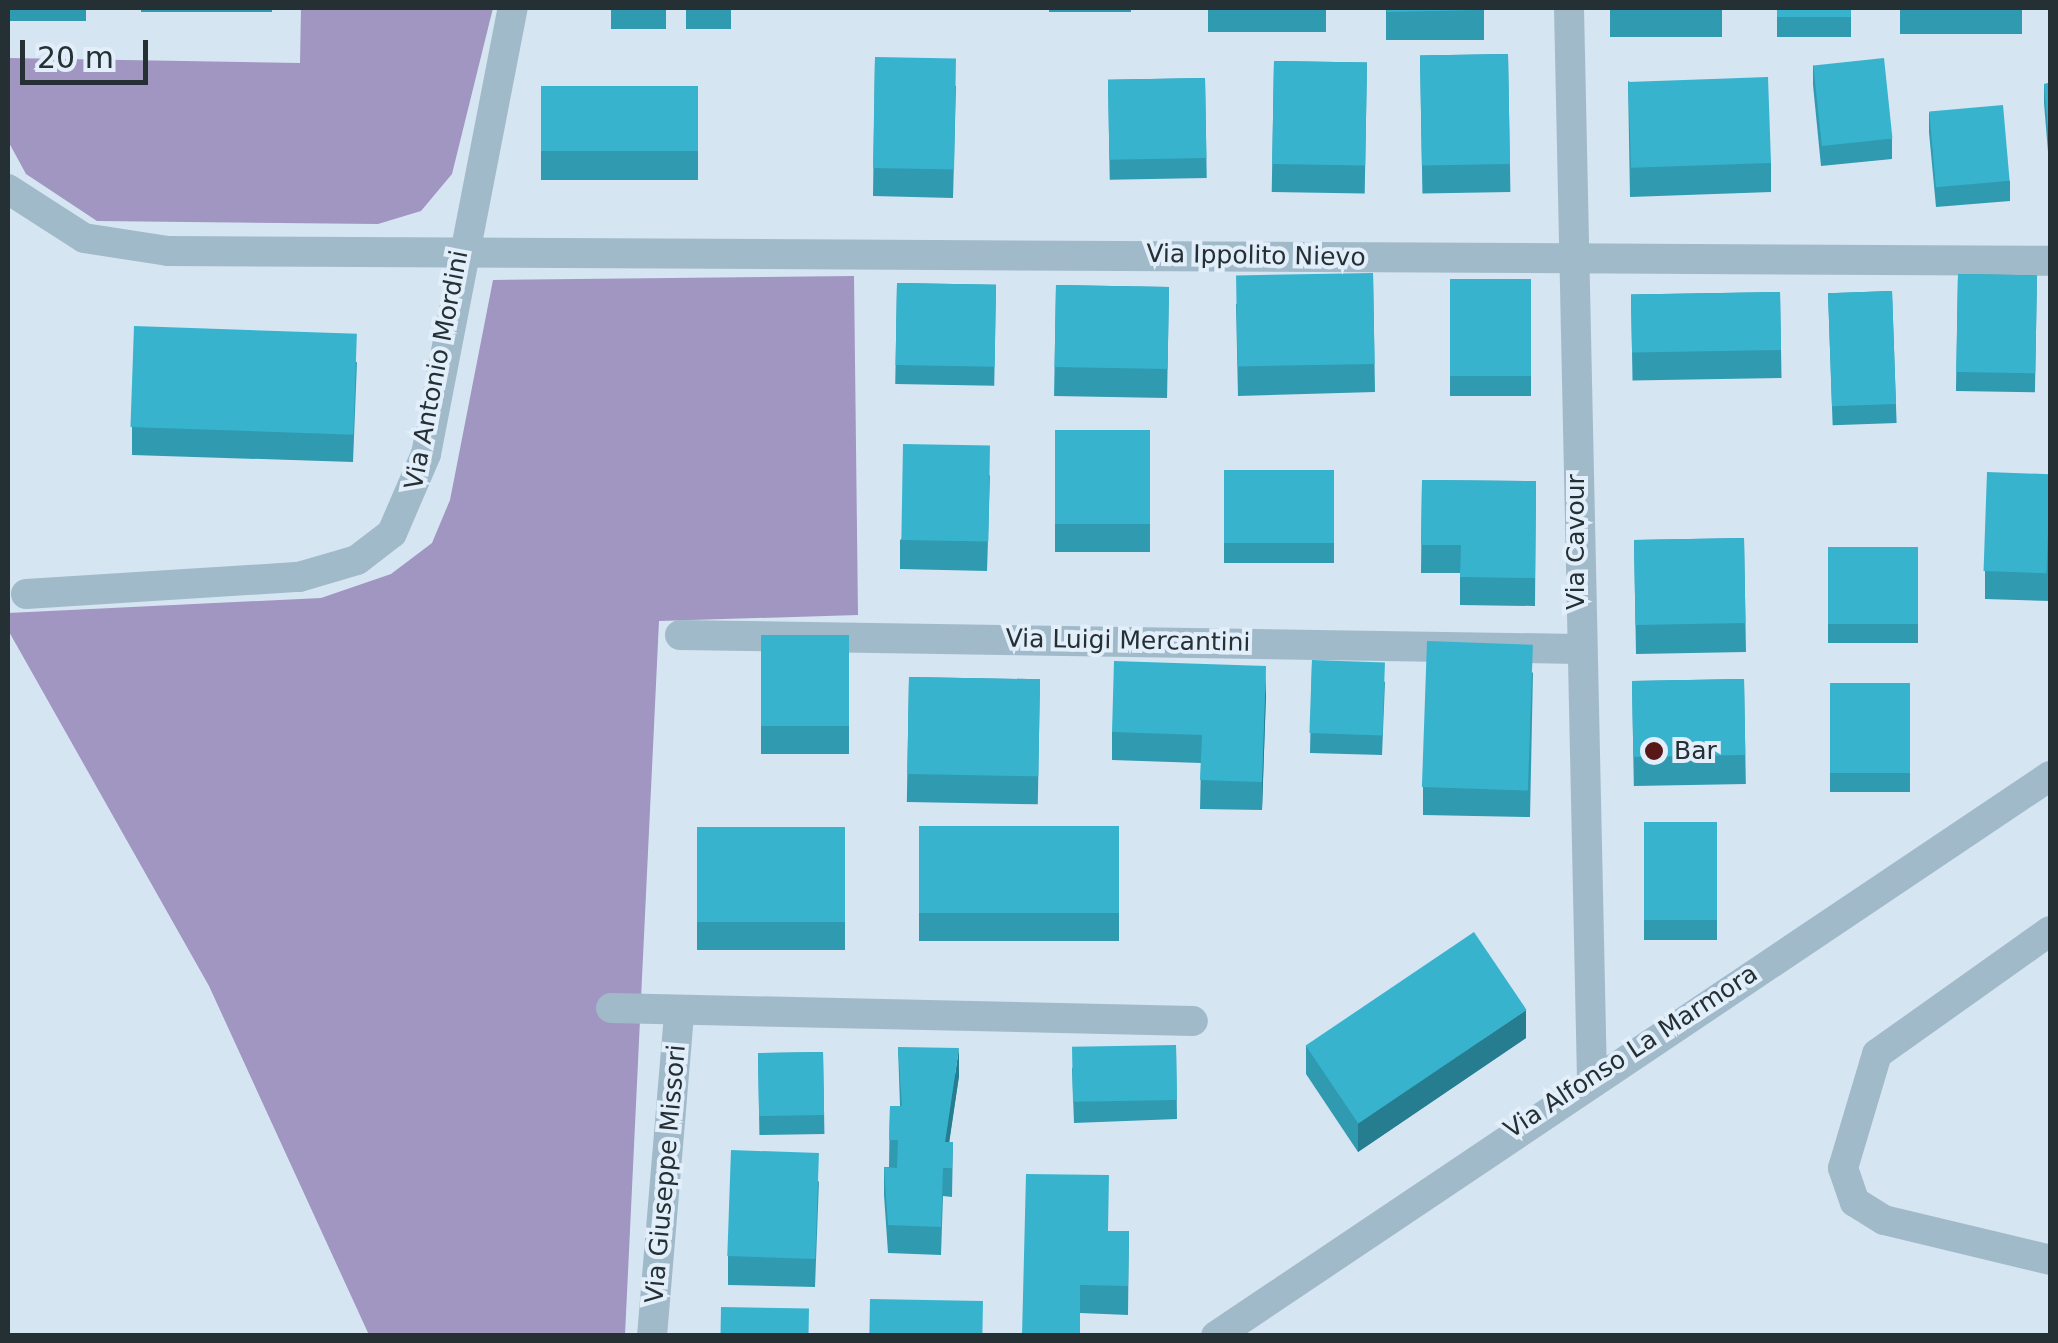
<!DOCTYPE html>
<style>
body{margin:0}
#map{position:relative;width:2058px;height:1343px;overflow:hidden;background:#d6e5f2;font-family:"DejaVu Sans",sans-serif}
div>[style]{position:absolute}
[style*='--x']{left:calc(var(--x)*1px);top:calc(var(--y)*1px);width:calc(var(--w)*1px);rotate:calc(var(--a)*1deg)}
.green>*{inset:0;background:#a195c2}
.minor>*{height:30px;margin:-15px;padding:0 15px;transform-origin:15px;border-radius:15px;background:#a1baca}
.wall>*{inset:0;background:#309ab1;transform-origin:0 0}
.shaded-wall>*{inset:0;background:#277d90}
.building>*{inset:0;background:#38b3ce;transform-origin:0 0}
.dots>*{width:28px;height:28px;translate:-50% -50%;box-sizing:border-box;border:5px solid #e2eefa;border-radius:50%}
span{translate:-50% -50%;white-space:nowrap;text-align:center;line-height:1.15;-webkit-text-stroke:8px #e2eefa;paint-order:stroke}
.street-label{font-size:25px;color:#243034}
.poi-label{font-size:25px;color:#243034}
.left{translate:0 -50%;text-align:left}
.frame{position:absolute;inset:0;border:10px solid #243034;pointer-events:none}
.scale{position:absolute;left:20px;top:40px;width:128px;height:45px;box-sizing:border-box;border:5px solid #243034;border-top:0;padding-left:12px;font-size:30px;line-height:35px;white-space:nowrap;color:#243034;-webkit-text-stroke:8px #e2eefa;paint-order:stroke}
</style>
<div id="map">
<div class="green">
<div style="clip-path:polygon(301px 8px,493px 8px,452px 174px,421px 211px,378px 224px,97px 221px,26px 174px,8px 141px,8px 58px,300px 63px)"></div>
<div style="clip-path:polygon(854px 276px,858px 615px,659px 621px,625px 1335px,369px 1335px,209px 986px,8px 630px,8px 613px,321px 598px,391px 574px,432px 543px,450px 500px,493px 280px)"></div>
</div>
<div class="minor">
<div style="--x:1569;--y:8;--w:1068;--a:88.77"></div>
<div style="--x:8;--y:189;--w:90;--a:32.8"></div>
<div style="--x:84;--y:238;--w:85;--a:8.8"></div>
<div style="--x:168;--y:251;--w:1882;--a:0.3"></div>
<div style="--x:26;--y:594;--w:274;--a:-3.6"></div>
<div style="--x:299;--y:577;--w:60;--a:-16.3"></div>
<div style="--x:357;--y:560;--w:44;--a:-37.6"></div>
<div style="--x:392;--y:533;--w:86;--a:-66.7"></div>
<div style="--x:426;--y:454;--w:454;--a:-79"></div>
<div style="--x:680;--y:635;--w:897;--a:0.89"></div>
<div style="--x:2050;--y:931;--w:212;--a:144.6"></div>
<div style="--x:1877;--y:1054;--w:119;--a:106.6"></div>
<div style="--x:1843;--y:1168;--w:36;--a:71"></div>
<div style="--x:1855;--y:1202;--w:34;--a:32"></div>
<div style="--x:1884;--y:1220;--w:171;--a:13.5"></div>
<div style="--x:611;--y:1008;--w:582;--a:1.28"></div>
<div style="--x:652;--y:1336;--w:325;--a:-85.2"></div>
<div style="--x:1216;--y:1336;--w:1005;--a:-33.88"></div>
</div>
<div class="wall">
<div style="left:8px;top:8px;width:78px;height:13px"></div>
<div style="left:141px;top:8px;width:131px;height:4px"></div>
<div style="left:611px;top:8px;width:55px;height:21px"></div>
<div style="left:686px;top:8px;width:45px;height:21px"></div>
<div style="clip-path:polygon(873px 8px,911px 8px,911px 9px)"></div>
<div style="left:1049px;top:8px;width:82px;height:4px"></div>
<div style="left:1208px;top:8px;width:118px;height:24px"></div>
<div style="left:1386px;top:8px;width:98px;height:32px"></div>
<div style="left:1610px;top:8px;width:112px;height:29px"></div>
<div style="left:1777px;top:8px;width:74px;height:29px"></div>
<div style="left:1900px;top:8px;width:122px;height:26px"></div>
<div style="left:1508px;top:54px;width:138px;height:88px;rotate:89deg"></div>
<div style="clip-path:polygon(875px 57px,956px 86px,953px 198px,873px 196px)"></div>
<div style="left:1274px;top:61px;width:93px;height:131px;rotate:1deg"></div>
<div style="clip-path:polygon(1813px 65px,1892px 139px,1892px 159px,1821px 166px,1813px 85px)"></div>
<div style="left:1205px;top:78px;width:100px;height:97px;rotate:89deg"></div>
<div style="clip-path:polygon(1628px 81px,1771px 163px,1771px 192px,1630px 197px)"></div>
<div style="clip-path:polygon(2050px 83px,2050px 176px,2044px 103px,2044px 84px)"></div>
<div style="left:541px;top:86px;width:157px;height:94px"></div>
<div style="clip-path:polygon(1929px 112px,2010px 181px,2010px 201px,1936px 207px,1929px 132px)"></div>
<div style="clip-path:polygon(1373px 273px,1375px 392px,1238px 396px,1236px 304px)"></div>
<div style="left:1958px;top:274px;width:79px;height:117px;rotate:1deg"></div>
<div style="left:1450px;top:279px;width:81px;height:117px"></div>
<div style="left:897px;top:283px;width:99px;height:101px;rotate:1deg"></div>
<div style="left:1056px;top:285px;width:113px;height:111px;rotate:1deg"></div>
<div style="left:1892px;top:291px;width:132px;height:64px;rotate:88deg"></div>
<div style="left:1780px;top:292px;width:86px;height:149px;rotate:89deg"></div>
<div style="clip-path:polygon(357px 362px,353px 462px,132px 455px,132px 427px)"></div>
<div style="left:1055px;top:430px;width:95px;height:122px"></div>
<div style="left:1224px;top:470px;width:110px;height:93px"></div>
<div style="clip-path:polygon(2050px 474px,2050px 601px,1985px 599px,1985px 571px)"></div>
<div style="clip-path:polygon(990px 475px,987px 571px,900px 569px,900px 540px)"></div>
<div style="clip-path:polygon(1422px 480px,1536px 481px,1535px 606px,1460px 605px,1460px 573px,1421px 573px)"></div>
<div style="left:1744px;top:538px;width:114px;height:110px;rotate:89deg"></div>
<div style="left:1918px;top:547px;width:96px;height:90px;rotate:90deg"></div>
<div style="left:761px;top:635px;width:88px;height:119px"></div>
<div style="clip-path:polygon(1312px 660px,1385px 682px,1382px 755px,1310px 753px)"></div>
<div style="clip-path:polygon(1533px 672px,1530px 817px,1423px 815px,1423px 787px)"></div>
<div style="left:909px;top:677px;width:131px;height:125px;rotate:1deg"></div>
<div style="left:1744px;top:679px;width:105px;height:112px;rotate:89deg"></div>
<div style="left:1830px;top:683px;width:80px;height:109px"></div>
<div style="clip-path:polygon(1266px 694px,1262px 810px,1200px 809px,1201px 763px,1112px 760px,1112px 732px)"></div>
<div style="left:1644px;top:822px;width:73px;height:118px"></div>
<div style="left:919px;top:826px;width:200px;height:115px"></div>
<div style="left:697px;top:827px;width:148px;height:123px"></div>
<div style="clip-path:polygon(1526px 1038px,1358px 1152px,1306px 1074px,1306px 1046px)"></div>
<div style="clip-path:polygon(1176px 1045px,1177px 1119px,1074px 1123px,1072px 1068px)"></div>
<div style="clip-path:polygon(898px 1047px,959px 1076px,949px 1142px,953px 1142px,952px 1197px,943px 1196px,941px 1255px,888px 1253px,884px 1195px,884px 1167px,889px 1167px,890px 1106px,900px 1106px)"></div>
<div style="left:823px;top:1052px;width:82px;height:65px;rotate:89deg"></div>
<div style="clip-path:polygon(819px 1181px,815px 1287px,728px 1285px,728px 1256px)"></div>
<div style="clip-path:polygon(1129px 1231px,1128px 1315px,1080px 1313px,1022px 1336px)"></div>
</div>
<div class="shaded-wall">
<div style="clip-path:polygon(1266px 666px,1266px 694px,1262px 810px,1262px 782px)"></div>
<div style="clip-path:polygon(1526px 1010px,1526px 1038px,1358px 1152px,1358px 1123px)"></div>
<div style="clip-path:polygon(959px 1048px,959px 1076px,945px 1171px,945px 1142px)"></div>
</div>
<div class="building">
<div style="clip-path:polygon(1387px 8px,1484px 8px,1484px 10px,1387px 12px)"></div>
<div style="left:1610px;top:8px;width:112px;height:1px"></div>
<div style="left:1777px;top:8px;width:74px;height:9px"></div>
<div style="left:1508px;top:54px;width:110px;height:88px;rotate:89deg"></div>
<div style="left:875px;top:57px;width:81px;height:111px;rotate:1deg"></div>
<div style="left:1884px;top:58px;width:81px;height:71px;rotate:84deg"></div>
<div style="left:1274px;top:61px;width:93px;height:103px;rotate:1deg"></div>
<div style="left:1768px;top:77px;width:86px;height:140px;rotate:88deg"></div>
<div style="left:1205px;top:78px;width:80px;height:97px;rotate:89deg"></div>
<div style="clip-path:polygon(2050px 83px,2050px 156px,2044px 84px)"></div>
<div style="left:541px;top:86px;width:157px;height:65px"></div>
<div style="left:2003px;top:105px;width:76px;height:74px;rotate:85deg"></div>
<div style="left:1373px;top:273px;width:91px;height:137px;rotate:89deg"></div>
<div style="left:1958px;top:274px;width:79px;height:98px;rotate:1deg"></div>
<div style="left:1450px;top:279px;width:81px;height:97px"></div>
<div style="left:897px;top:283px;width:99px;height:82px;rotate:1deg"></div>
<div style="left:1056px;top:285px;width:113px;height:82px;rotate:1deg"></div>
<div style="left:1892px;top:291px;width:113px;height:64px;rotate:88deg"></div>
<div style="left:1780px;top:292px;width:58px;height:149px;rotate:89deg"></div>
<div style="left:134px;top:326px;width:223px;height:101px;rotate:2deg"></div>
<div style="left:1055px;top:430px;width:95px;height:94px"></div>
<div style="left:903px;top:444px;width:87px;height:96px;rotate:1deg"></div>
<div style="left:1224px;top:470px;width:110px;height:73px"></div>
<div style="left:1987px;top:472px;width:63px;height:99px;rotate:2deg"></div>
<div style="clip-path:polygon(1422px 480px,1536px 481px,1535px 578px,1460px 577px,1461px 545px,1421px 545px)"></div>
<div style="left:1744px;top:538px;width:85px;height:110px;rotate:89deg"></div>
<div style="left:1918px;top:547px;width:77px;height:90px;rotate:90deg"></div>
<div style="left:761px;top:635px;width:88px;height:91px"></div>
<div style="left:1427px;top:641px;width:106px;height:146px;rotate:2deg"></div>
<div style="left:1312px;top:660px;width:73px;height:73px;rotate:2deg"></div>
<div style="clip-path:polygon(1114px 661px,1266px 666px,1262px 782px,1200px 780px,1202px 735px,1112px 732px)"></div>
<div style="left:909px;top:677px;width:131px;height:97px;rotate:1deg"></div>
<div style="left:1744px;top:679px;width:76px;height:112px;rotate:89deg"></div>
<div style="left:1830px;top:683px;width:80px;height:90px"></div>
<div style="left:1644px;top:822px;width:73px;height:98px"></div>
<div style="left:919px;top:826px;width:200px;height:87px"></div>
<div style="left:697px;top:827px;width:148px;height:95px"></div>
<div style="left:1474px;top:932px;width:94px;height:203px;rotate:56deg"></div>
<div style="left:1176px;top:1045px;width:55px;height:104px;rotate:89deg"></div>
<div style="clip-path:polygon(898px 1047px,959px 1048px,945px 1142px,953px 1142px,952px 1168px,943px 1168px,941px 1227px,888px 1225px,884px 1167px,897px 1168px,898px 1140px,889px 1140px,890px 1106px,902px 1106px)"></div>
<div style="left:823px;top:1052px;width:63px;height:65px;rotate:89deg"></div>
<div style="left:731px;top:1150px;width:88px;height:106px;rotate:2deg"></div>
<div style="clip-path:polygon(1026px 1174px,1109px 1175px,1108px 1231px,1129px 1231px,1128px 1286px,1080px 1285px,1080px 1336px,1022px 1336px)"></div>
<div style="left:870px;top:1299px;width:113px;height:37px;rotate:1deg"></div>
<div style="left:721px;top:1307px;width:88px;height:29px;rotate:1deg"></div>
</div>
<div class="dots">
<div style="left:1654px;top:751px;background:#581818"></div>
</div>
<div class="street-label">
<span style="left:1256px;top:256px;rotate:1deg">Via Ippolito Nievo</span>
<span style="left:437px;top:370px;rotate:-79deg">Via Antonio Mordini</span>
<span style="left:1576px;top:542px;rotate:-90deg">Via Cavour</span>
<span style="left:1128px;top:641px;rotate:1deg">Via Luigi Mercantini</span>
<span style="left:1631px;top:1052px;rotate:-33deg">Via Alfonso La Marmora</span>
<span style="left:666px;top:1174px;rotate:-85deg">Via Giuseppe Missori</span>
</div>
<div class="poi-label">
<span class="left" style="left:1674px;top:751px">Bar</span>
</div>
<div class="frame"></div>
<div class="scale">20 m</div>
</div>
